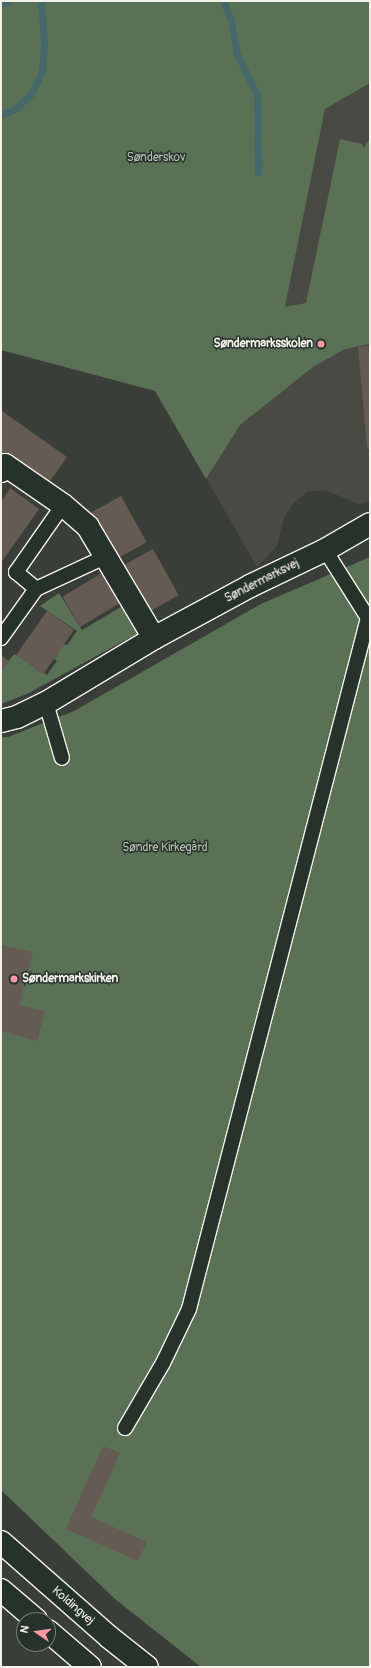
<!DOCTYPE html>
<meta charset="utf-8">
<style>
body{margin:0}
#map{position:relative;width:371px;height:1668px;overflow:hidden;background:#393f38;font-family:Pangolin,sans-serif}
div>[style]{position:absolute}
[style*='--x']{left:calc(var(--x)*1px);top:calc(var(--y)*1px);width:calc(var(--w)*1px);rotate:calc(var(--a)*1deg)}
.built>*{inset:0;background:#494a43}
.green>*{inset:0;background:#5b7156}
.stream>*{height:7px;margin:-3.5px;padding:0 3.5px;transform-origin:3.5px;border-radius:3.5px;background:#45696b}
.building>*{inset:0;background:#665b52;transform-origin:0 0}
.roads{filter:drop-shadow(1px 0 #f4f1e8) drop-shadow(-1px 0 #f4f1e8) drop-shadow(0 1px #f4f1e8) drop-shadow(0 -1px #f4f1e8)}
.lane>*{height:14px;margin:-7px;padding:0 7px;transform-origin:7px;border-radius:7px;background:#26332d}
.street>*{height:22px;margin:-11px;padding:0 11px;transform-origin:11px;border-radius:11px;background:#26332d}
.secondary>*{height:22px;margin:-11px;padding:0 11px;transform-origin:11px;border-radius:11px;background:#26332d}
.dots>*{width:11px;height:11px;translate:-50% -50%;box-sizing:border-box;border:2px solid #26332d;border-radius:50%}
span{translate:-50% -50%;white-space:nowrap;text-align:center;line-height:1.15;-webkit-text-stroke:3px #26332d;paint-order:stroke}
.park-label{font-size:12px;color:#b7beae}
.poi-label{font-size:12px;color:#f4f1e8;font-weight:700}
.right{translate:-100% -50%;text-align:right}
.left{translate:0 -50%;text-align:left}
.street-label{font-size:12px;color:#f4f1e8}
.frame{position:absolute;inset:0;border:2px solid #f4f1e8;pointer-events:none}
.north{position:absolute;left:16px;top:1612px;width:40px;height:40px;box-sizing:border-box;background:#26332d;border:1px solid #787f78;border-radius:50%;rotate:283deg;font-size:11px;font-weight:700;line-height:16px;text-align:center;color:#f4f1e8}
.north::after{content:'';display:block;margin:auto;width:14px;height:18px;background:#ff9aa2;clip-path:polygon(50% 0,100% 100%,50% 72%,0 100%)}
</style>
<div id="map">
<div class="built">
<div style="clip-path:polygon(370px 83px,370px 501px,359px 504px,325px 490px,307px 492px,294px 503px,284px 517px,277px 546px,257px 567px,181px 434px,285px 307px,325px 109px)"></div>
</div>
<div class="green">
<div style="clip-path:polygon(1px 1px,370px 1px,370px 83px,325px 109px,285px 307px,306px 303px,340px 139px,362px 144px,364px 148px,370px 138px,370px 344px,345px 349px,313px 367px,240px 425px,206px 479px,155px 391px,1px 350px)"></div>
<div style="clip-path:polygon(370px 557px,370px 1667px,201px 1667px,115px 1599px,1px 1490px,1px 737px,8px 737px,74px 711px,261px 604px)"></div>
<div style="clip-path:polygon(59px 593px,82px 630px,126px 604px,142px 631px,27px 694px,1px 704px,1px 672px,14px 654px,47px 675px,57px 661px,54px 659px,64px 644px,67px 645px,77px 631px,40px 606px)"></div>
</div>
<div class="stream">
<div style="--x:223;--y:1;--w:21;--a:67"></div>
<div style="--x:231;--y:20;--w:35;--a:80"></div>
<div style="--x:237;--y:54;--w:46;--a:64"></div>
<div style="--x:257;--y:95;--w:77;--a:89.3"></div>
<div style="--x:1;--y:4;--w:9;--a:-18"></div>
<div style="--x:1;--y:115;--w:15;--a:-23"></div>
<div style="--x:15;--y:109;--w:22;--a:-43"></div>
<div style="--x:31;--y:94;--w:25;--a:-64"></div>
<div style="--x:42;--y:71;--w:30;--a:-86"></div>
<div style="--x:44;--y:41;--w:40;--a:-94.3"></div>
</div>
<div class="building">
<div style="clip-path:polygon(370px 346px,370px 452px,367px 447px,358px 347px)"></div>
<div style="clip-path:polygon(2px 411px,67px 457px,47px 485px,1px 453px)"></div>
<div style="clip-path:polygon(10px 488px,39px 509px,1px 563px,1px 502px)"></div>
<div style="left:121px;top:496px;width:53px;height:34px;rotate:61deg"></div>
<div style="left:153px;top:549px;width:53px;height:34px;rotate:61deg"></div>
<div style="left:107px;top:570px;width:35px;height:52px;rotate:59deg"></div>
<div style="left:47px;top:611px;width:33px;height:54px;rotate:35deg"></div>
<div style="clip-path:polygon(1px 655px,9px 661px,1px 672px)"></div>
<div style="clip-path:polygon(1px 945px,33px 952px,19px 1005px,45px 1011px,37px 1041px,1px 1031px)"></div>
<div style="clip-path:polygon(103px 1446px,120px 1453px,91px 1517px,147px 1542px,138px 1561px,66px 1529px)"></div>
</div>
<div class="roads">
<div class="lane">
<div style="--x:63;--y:505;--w:82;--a:125"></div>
<div style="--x:16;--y:572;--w:26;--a:40"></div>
<div style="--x:36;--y:589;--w:78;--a:-24.9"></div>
<div style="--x:1;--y:638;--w:60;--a:-54.5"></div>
<div style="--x:46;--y:703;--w:57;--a:73.8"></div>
<div style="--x:125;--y:1428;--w:75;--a:-59.7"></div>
<div style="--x:163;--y:1363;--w:60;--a:-64.3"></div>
<div style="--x:189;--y:1309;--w:714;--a:-75.48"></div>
<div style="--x:368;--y:618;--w:80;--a:-122.3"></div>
</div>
<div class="street">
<div style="--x:1;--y:471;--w:7;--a:-56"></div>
<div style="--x:5;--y:465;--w:70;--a:34.6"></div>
<div style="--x:63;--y:505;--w:33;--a:41"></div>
<div style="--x:88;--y:527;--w:129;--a:59.3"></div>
<div style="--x:1;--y:721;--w:16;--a:-14"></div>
<div style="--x:17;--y:717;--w:32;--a:-26"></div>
<div style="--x:46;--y:703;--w:126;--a:-31"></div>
<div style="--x:154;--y:638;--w:109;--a:-28.4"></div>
<div style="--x:250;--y:586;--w:83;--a:-25.6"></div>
<div style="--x:325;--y:550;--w:52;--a:-30"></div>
</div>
<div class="secondary">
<div style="--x:1;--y:1542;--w:144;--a:41.3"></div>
<div style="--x:109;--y:1637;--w:48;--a:38.3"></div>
<div style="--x:1;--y:1590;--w:46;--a:40.6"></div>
<div style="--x:48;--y:1631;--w:55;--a:40.6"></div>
</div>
</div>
<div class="dots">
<div style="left:321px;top:344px;background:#ff9aa2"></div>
<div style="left:14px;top:979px;background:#ff9aa2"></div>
</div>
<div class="park-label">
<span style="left:156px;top:158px">Sønderskov</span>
<span style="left:165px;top:848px">Søndre Kirkegård</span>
</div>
<div class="poi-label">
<span class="right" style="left:313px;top:344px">Søndermarksskolen</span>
<span class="left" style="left:22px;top:979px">Søndermarkskirken</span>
</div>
<div class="street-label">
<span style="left:262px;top:581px;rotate:-27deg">Søndermarksvej</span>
<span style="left:73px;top:1606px;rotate:41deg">Koldingvej</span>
</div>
<div class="frame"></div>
<div class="north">N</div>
</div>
